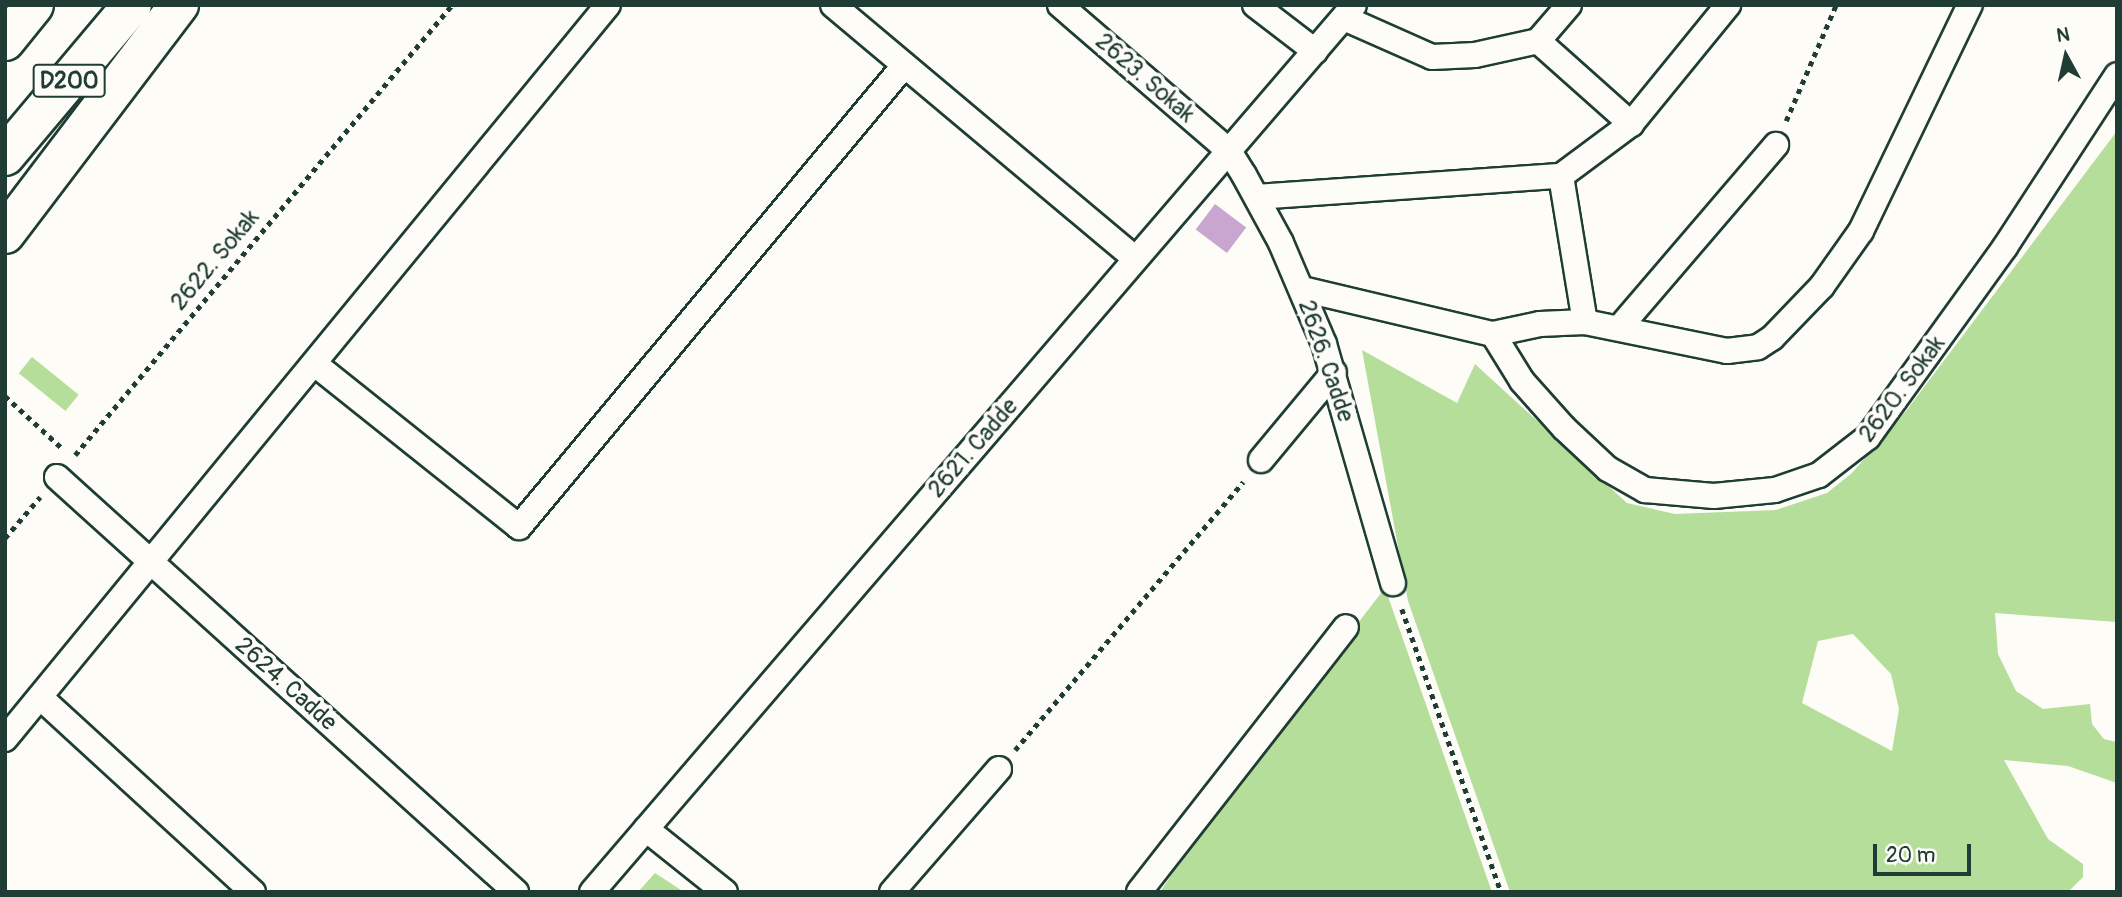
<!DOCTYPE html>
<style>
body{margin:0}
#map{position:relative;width:2122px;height:897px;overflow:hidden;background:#fdfcf7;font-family:Pangolin,sans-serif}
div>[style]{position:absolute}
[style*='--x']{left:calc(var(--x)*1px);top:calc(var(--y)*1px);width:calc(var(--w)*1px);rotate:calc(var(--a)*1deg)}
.green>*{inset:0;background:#b6de9b;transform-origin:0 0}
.building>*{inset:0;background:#c8a6d0;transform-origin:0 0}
.path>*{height:4.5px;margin-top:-2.25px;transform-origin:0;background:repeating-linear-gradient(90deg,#1f3d34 0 5px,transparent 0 10px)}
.roads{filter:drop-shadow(2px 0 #1f3d34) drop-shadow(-2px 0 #1f3d34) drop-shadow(0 2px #1f3d34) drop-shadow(0 -2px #1f3d34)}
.minor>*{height:24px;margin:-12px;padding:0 12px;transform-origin:12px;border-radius:12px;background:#fdfcf7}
.trunk>*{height:38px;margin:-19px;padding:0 19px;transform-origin:19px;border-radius:19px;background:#fdfcf7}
span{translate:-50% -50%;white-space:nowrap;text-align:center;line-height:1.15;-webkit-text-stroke:7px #fdfcf7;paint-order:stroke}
.shield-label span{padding:2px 5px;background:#fdfcf7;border:2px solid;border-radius:5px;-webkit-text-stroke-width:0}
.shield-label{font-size:23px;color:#1f3d34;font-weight:700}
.street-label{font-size:24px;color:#1f3d34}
.frame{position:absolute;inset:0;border:7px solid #1f3d34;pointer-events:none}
.north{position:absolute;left:2031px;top:21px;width:70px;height:70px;-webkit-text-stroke:5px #fdfcf7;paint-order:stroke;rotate:352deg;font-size:19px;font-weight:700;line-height:28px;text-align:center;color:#1f3d34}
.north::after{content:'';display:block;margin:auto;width:24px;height:32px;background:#1f3d34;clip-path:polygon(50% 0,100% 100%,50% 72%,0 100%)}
.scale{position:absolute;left:1873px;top:844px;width:98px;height:32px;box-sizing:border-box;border:4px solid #1f3d34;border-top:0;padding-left:9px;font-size:21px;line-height:24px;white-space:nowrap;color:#1f3d34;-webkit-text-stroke:5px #fdfcf7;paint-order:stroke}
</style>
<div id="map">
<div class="green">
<div style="clip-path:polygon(evenodd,2117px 131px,2117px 622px,1995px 613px,1998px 654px,2016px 691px,2043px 709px,2090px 704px,2092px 724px,2104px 739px,2117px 742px,2117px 783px,2068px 766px,2004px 760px,2048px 839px,2083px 864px,2083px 877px,2068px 892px,1510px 892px,1408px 601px,1362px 350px,1457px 403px,1475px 364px,1627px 503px,1675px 514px,1776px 510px,1827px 493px,1852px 473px,1906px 411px,2117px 131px,1853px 634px,1891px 674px,1899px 709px,1892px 751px,1802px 703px,1818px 641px,1853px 634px)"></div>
<div style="left:32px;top:357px;width:60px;height:21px;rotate:39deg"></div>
<div style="clip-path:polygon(1385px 588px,1492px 892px,1160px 892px,1228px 791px)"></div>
<div style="clip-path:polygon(655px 873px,684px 892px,638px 892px)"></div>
</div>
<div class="building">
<div style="left:1215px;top:204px;width:39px;height:32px;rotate:37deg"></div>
</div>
<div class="path">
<div style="--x:1786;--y:121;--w:126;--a:-66.7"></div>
<div style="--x:5;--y:396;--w:77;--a:42.4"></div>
<div style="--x:75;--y:455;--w:587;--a:-50.04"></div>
<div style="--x:5;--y:538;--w:54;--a:-49.5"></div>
<div style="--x:1402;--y:609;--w:300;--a:70.7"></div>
<div style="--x:1015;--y:750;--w:352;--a:-49.6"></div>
</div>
<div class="roads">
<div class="minor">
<div style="--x:833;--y:5;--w:395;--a:40"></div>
<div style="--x:1060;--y:5;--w:223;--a:40.8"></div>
<div style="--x:1229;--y:151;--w:28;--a:58"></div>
<div style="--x:1244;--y:175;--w:77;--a:61.4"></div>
<div style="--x:1281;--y:243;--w:110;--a:66.9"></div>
<div style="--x:1324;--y:344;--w:249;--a:73.9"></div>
<div style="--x:1255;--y:5;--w:76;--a:37.5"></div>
<div style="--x:1569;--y:5;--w:48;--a:130.7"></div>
<div style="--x:1538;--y:41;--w:125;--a:41.7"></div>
<div style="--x:1344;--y:18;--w:96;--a:23.9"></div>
<div style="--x:1432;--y:57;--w:43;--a:-2.7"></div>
<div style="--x:1475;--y:55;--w:65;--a:-12.5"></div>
<div style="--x:1561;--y:176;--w:148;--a:80.7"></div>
<div style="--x:1257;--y:197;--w:305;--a:-4"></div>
<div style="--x:1561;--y:176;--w:87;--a:-36.6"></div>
<div style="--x:1631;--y:124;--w:154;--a:-50.8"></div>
<div style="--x:1302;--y:289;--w:196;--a:13.3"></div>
<div style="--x:1493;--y:334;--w:55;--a:58.3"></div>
<div style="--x:1522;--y:381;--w:63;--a:48.2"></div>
<div style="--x:1564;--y:428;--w:60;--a:43"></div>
<div style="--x:1608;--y:469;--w:43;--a:29.6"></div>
<div style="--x:1645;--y:490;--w:69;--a:5"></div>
<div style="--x:1714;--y:496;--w:61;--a:-5.6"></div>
<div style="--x:1775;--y:490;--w:46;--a:-18.8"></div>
<div style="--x:1819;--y:475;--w:62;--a:-37.8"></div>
<div style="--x:1868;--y:437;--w:234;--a:-54.2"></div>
<div style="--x:2005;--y:247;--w:205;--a:-56.9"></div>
<div style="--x:1620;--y:327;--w:240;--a:-49.4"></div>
<div style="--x:1493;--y:334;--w:48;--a:-12"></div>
<div style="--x:1540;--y:324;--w:45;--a:-2.5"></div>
<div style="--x:1585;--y:322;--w:145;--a:11.5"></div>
<div style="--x:1727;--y:351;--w:31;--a:-7"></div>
<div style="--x:1758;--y:347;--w:17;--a:-33"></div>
<div style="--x:1772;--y:338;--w:72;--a:-46.1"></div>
<div style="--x:1822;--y:286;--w:67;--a:-54.7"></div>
<div style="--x:1861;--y:231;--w:251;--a:-64.3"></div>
<div style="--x:315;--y:364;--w:261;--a:38.6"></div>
<div style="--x:519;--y:527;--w:599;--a:-50.15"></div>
<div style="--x:1261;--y:460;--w:114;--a:-50.3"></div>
<div style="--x:57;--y:477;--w:619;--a:42.12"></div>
<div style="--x:40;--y:697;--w:289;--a:42.5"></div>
<div style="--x:5;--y:739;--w:950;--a:-50.6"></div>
<div style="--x:646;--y:829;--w:101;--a:38.6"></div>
<div style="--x:592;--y:892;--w:1169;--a:-49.33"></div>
<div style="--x:892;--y:892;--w:163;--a:-49"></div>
<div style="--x:1139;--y:892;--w:336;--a:-52"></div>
</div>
<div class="trunk">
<div style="--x:5;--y:41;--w:46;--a:-51.1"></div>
<div style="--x:5;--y:156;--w:197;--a:-49.9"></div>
<div style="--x:5;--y:234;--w:288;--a:-52.8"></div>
</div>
</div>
<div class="shield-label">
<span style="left:69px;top:81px">D200</span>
</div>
<div class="street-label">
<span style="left:1145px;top:78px;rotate:41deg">2623. Sokak</span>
<span style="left:215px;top:260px;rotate:-50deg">2622. Sokak</span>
<span style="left:1326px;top:361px;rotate:71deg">2626. Cadde</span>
<span style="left:1902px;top:389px;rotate:-53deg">2620. Sokak</span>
<span style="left:973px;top:448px;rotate:-49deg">2621. Cadde</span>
<span style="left:286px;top:684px;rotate:42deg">2624. Cadde</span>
</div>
<div class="frame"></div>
<div class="north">N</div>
<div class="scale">20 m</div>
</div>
